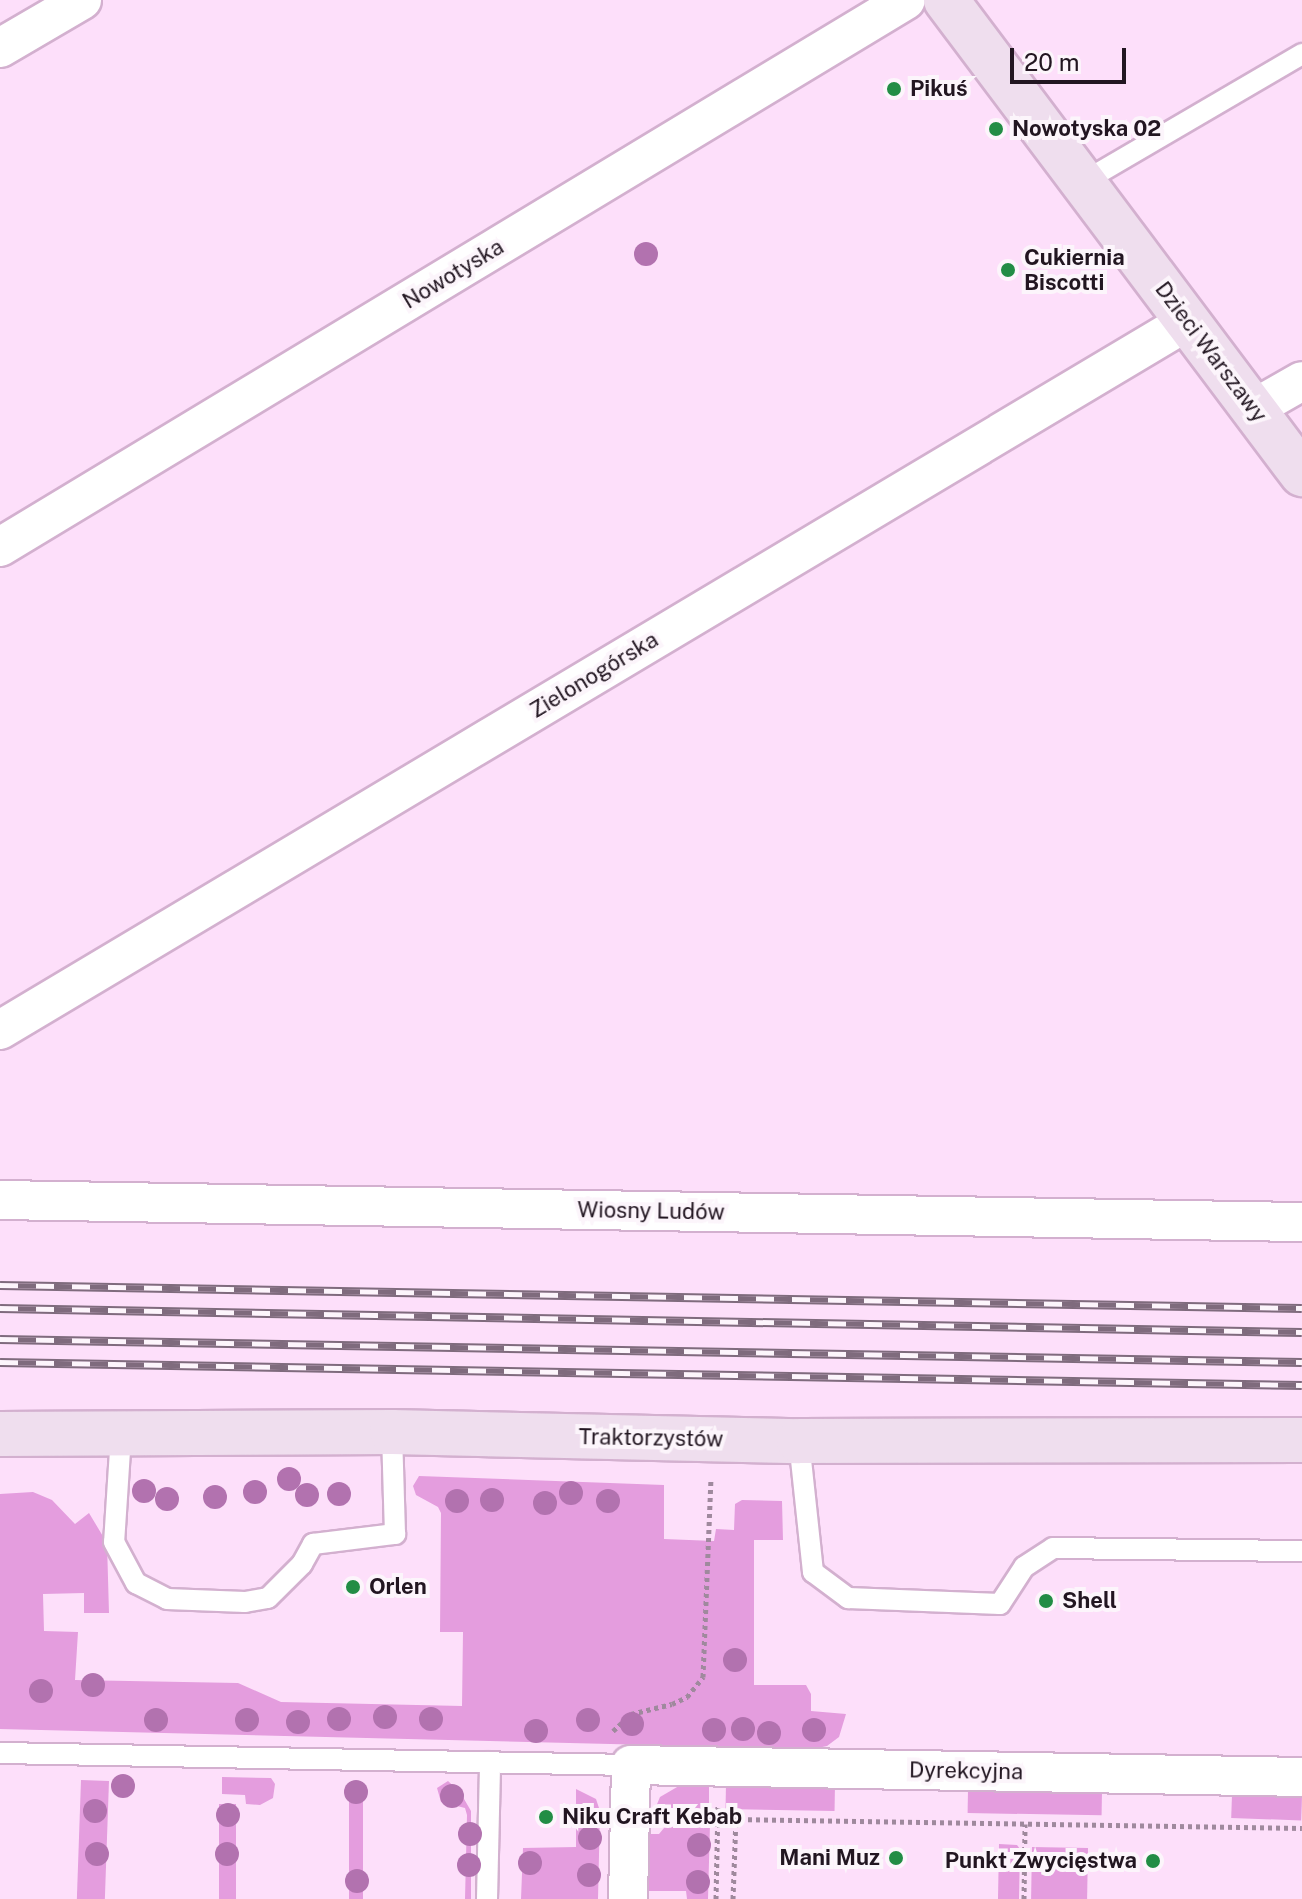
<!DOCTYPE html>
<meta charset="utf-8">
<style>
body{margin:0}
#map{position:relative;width:1302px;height:1899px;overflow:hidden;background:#fddffa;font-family:"Public Sans",sans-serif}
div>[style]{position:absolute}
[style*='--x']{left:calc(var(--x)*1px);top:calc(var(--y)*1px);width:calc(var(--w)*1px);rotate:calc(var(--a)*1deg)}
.green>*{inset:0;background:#e49dde;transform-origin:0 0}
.path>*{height:5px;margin-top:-2.5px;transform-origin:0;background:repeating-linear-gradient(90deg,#9f899d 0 4px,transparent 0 8px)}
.roads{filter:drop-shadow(2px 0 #d3b0cf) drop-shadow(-2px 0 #d3b0cf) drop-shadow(0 2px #d3b0cf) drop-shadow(0 -2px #d3b0cf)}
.lane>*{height:20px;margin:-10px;padding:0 10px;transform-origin:10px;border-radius:10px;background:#fff}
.street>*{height:38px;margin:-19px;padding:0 19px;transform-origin:19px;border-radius:19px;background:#fff}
.secondary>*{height:44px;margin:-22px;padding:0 22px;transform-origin:22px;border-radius:22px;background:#efdeee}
.rail>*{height:9px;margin-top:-4.5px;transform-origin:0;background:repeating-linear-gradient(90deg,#fcf5fb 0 18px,#7f6b7d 0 36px);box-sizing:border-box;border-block:2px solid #7f6b7d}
.trees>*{width:24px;height:24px;margin:-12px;border-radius:50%;background:#b272af}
.dots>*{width:22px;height:22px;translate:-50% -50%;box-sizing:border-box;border:4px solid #fcf5fb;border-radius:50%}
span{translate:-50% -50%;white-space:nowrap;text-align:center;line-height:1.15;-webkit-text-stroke:8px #fcf5fb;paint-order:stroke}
.poi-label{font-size:22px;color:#221621;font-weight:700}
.left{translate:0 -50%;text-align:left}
.right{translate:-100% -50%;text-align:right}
.street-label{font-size:22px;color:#221621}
.scale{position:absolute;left:1010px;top:48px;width:116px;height:36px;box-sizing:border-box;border:4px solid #221621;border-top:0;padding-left:10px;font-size:24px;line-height:28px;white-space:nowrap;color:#221621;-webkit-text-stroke:6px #fcf5fb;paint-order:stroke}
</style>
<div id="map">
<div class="green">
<div style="clip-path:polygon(419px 1476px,664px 1485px,664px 1539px,714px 1541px,716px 1529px,734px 1530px,735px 1504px,742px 1500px,782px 1501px,783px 1540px,754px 1540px,754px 1685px,806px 1685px,811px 1694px,811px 1711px,846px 1714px,839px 1737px,827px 1746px,813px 1749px,0 1729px,0 1494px,33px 1492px,52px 1500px,75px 1524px,89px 1513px,107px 1543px,109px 1613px,84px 1613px,84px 1593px,43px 1594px,44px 1631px,78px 1632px,75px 1680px,238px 1683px,281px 1702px,462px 1706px,463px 1632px,440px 1632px,441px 1513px,438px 1507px,416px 1495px,413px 1486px)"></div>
<div style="clip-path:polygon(222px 1777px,271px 1778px,275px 1784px,273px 1798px,260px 1805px,246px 1804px,245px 1795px,222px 1794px)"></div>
<div style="left:81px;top:1780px;width:28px;height:119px;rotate:2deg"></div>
<div style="clip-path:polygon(448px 1781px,460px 1792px,471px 1811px,471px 1899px,465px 1899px,467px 1815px,465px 1808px,441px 1802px,437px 1788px)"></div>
<div style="left:349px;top:1782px;width:14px;height:117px"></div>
<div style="clip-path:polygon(684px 1783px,709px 1783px,709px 1809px,655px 1809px,660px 1797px)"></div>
<div style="left:726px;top:1783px;width:109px;height:26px;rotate:1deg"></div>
<div style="clip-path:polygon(576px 1789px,596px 1799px,600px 1811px,598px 1899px,521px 1899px,523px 1848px,576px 1847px)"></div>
<div style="left:968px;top:1790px;width:134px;height:23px;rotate:1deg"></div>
<div style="left:1232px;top:1795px;width:70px;height:23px;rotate:2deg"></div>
<div style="left:219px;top:1804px;width:17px;height:95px"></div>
<div style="clip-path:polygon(669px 1822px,710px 1824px,708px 1899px,687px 1899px,686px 1891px,649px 1891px,649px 1834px,659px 1834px)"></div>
<div style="clip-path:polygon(999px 1844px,1017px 1845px,1020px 1849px,1019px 1899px,998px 1899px)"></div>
<div style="left:1032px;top:1847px;width:56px;height:52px;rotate:1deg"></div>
</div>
<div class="path">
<div style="--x:613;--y:1731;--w:25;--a:-43"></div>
<div style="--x:631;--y:1714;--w:42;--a:-13.7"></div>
<div style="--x:672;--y:1704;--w:17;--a:-25"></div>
<div style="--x:687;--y:1697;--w:26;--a:-51"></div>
<div style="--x:703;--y:1677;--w:196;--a:-87.7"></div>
<div style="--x:668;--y:1818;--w:634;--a:0.9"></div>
<div style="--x:716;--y:1899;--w:95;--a:-88.8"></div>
<div style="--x:733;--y:1899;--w:80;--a:-87.9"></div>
<div style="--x:1024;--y:1899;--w:75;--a:-89.2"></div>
</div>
<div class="roads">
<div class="lane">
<div style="--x:1083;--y:182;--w:254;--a:-30.3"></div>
<div style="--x:121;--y:1435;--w:107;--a:93.7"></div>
<div style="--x:114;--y:1542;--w:47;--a:61.8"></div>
<div style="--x:136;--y:1583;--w:35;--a:27"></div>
<div style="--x:167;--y:1599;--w:78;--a:2.2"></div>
<div style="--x:245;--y:1602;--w:23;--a:-10"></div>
<div style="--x:268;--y:1598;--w:48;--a:-45"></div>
<div style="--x:302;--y:1564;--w:23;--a:-61"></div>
<div style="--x:313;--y:1544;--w:83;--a:-7"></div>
<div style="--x:395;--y:1534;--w:102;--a:-91.7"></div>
<div style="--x:799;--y:1441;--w:132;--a:83.9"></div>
<div style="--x:813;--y:1572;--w:44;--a:36.6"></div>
<div style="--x:848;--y:1598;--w:152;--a:2.3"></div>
<div style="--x:1000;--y:1604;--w:44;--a:-57"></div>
<div style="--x:1024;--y:1567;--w:35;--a:-33"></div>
<div style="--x:1053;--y:1548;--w:249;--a:0.7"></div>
<div style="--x:0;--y:1753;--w:631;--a:1.09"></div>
<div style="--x:487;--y:1899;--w:137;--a:-88.7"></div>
</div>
<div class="street">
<div style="--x:0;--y:48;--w:95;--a:-30.3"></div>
<div style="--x:1253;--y:409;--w:56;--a:-29.7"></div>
<div style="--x:0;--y:547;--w:1058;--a:-31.12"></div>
<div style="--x:0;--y:1030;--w:1383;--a:-30.83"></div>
<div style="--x:0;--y:1200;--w:1302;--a:0.97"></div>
<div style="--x:628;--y:1899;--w:134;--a:-88.7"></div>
<div style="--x:631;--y:1765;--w:671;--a:1.02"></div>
</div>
<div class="secondary">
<div style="--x:946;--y:0;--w:593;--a:53.09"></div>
<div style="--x:0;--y:1434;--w:392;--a:-0.3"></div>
<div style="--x:392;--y:1432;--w:407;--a:1.3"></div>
<div style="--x:799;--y:1441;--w:503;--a:-0.11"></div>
</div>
</div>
<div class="rail">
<div style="--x:0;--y:1285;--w:1302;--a:1.01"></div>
<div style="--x:0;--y:1308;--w:1302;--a:1.06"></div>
<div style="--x:0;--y:1339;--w:1302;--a:1.01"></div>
<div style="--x:0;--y:1362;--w:1302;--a:1.01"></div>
</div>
<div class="trees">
<div style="left:646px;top:254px"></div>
<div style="left:289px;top:1479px"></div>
<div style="left:144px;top:1491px"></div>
<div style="left:255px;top:1492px"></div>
<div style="left:571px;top:1493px"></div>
<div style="left:339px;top:1494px"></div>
<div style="left:307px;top:1495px"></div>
<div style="left:215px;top:1497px"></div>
<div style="left:167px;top:1499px"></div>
<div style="left:492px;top:1500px"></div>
<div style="left:457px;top:1501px"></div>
<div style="left:608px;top:1501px"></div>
<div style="left:545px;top:1503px"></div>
<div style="left:735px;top:1660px"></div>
<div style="left:93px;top:1685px"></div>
<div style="left:41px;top:1691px"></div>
<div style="left:385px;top:1717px"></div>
<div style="left:339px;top:1719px"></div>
<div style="left:431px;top:1719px"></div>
<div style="left:156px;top:1720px"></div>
<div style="left:247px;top:1720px"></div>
<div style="left:588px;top:1720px"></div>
<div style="left:298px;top:1722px"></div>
<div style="left:632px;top:1724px"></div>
<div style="left:743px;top:1729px"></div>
<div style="left:714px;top:1730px"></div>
<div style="left:814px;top:1730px"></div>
<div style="left:536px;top:1731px"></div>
<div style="left:769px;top:1733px"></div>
<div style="left:123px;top:1786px"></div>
<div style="left:356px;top:1792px"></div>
<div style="left:452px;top:1796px"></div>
<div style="left:95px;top:1811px"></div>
<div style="left:228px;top:1815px"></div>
<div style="left:470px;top:1834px"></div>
<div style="left:590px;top:1838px"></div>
<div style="left:699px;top:1845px"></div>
<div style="left:97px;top:1854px"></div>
<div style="left:227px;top:1854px"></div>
<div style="left:530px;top:1863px"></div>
<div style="left:469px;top:1865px"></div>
<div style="left:589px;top:1875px"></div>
<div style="left:357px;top:1881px"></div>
<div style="left:698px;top:1882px"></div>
</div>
<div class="dots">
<div style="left:894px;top:89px;background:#228d45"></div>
<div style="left:996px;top:129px;background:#228d45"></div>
<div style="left:1008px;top:270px;background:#228d45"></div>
<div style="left:353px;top:1587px;background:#228d45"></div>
<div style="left:1046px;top:1601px;background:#228d45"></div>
<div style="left:546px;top:1817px;background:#228d45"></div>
<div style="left:896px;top:1858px;background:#228d45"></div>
<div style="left:1153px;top:1861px;background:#228d45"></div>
</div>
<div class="poi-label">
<span class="left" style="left:910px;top:89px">Pikuś</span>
<span class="left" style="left:1012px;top:129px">Nowotyska 02</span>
<span class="left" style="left:1024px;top:270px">Cukiernia<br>Biscotti</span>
<span class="left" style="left:369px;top:1587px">Orlen</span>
<span class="left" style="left:1062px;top:1601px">Shell</span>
<span class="left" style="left:562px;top:1817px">Niku Craft Kebab</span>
<span class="right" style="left:880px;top:1858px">Mani Muz</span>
<span class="right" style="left:1137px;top:1861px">Punkt Zwycięstwa</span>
</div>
<div class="street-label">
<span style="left:453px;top:274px;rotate:-31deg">Nowotyska</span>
<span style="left:1211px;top:352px;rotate:53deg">Dzieci Warszawy</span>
<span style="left:594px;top:675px;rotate:-31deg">Zielonogórska</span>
<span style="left:651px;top:1211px;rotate:1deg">Wiosny Ludów</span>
<span style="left:651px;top:1438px;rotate:1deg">Traktorzystów</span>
<span style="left:966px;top:1771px;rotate:1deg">Dyrekcyjna</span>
</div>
<div class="scale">20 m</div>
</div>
